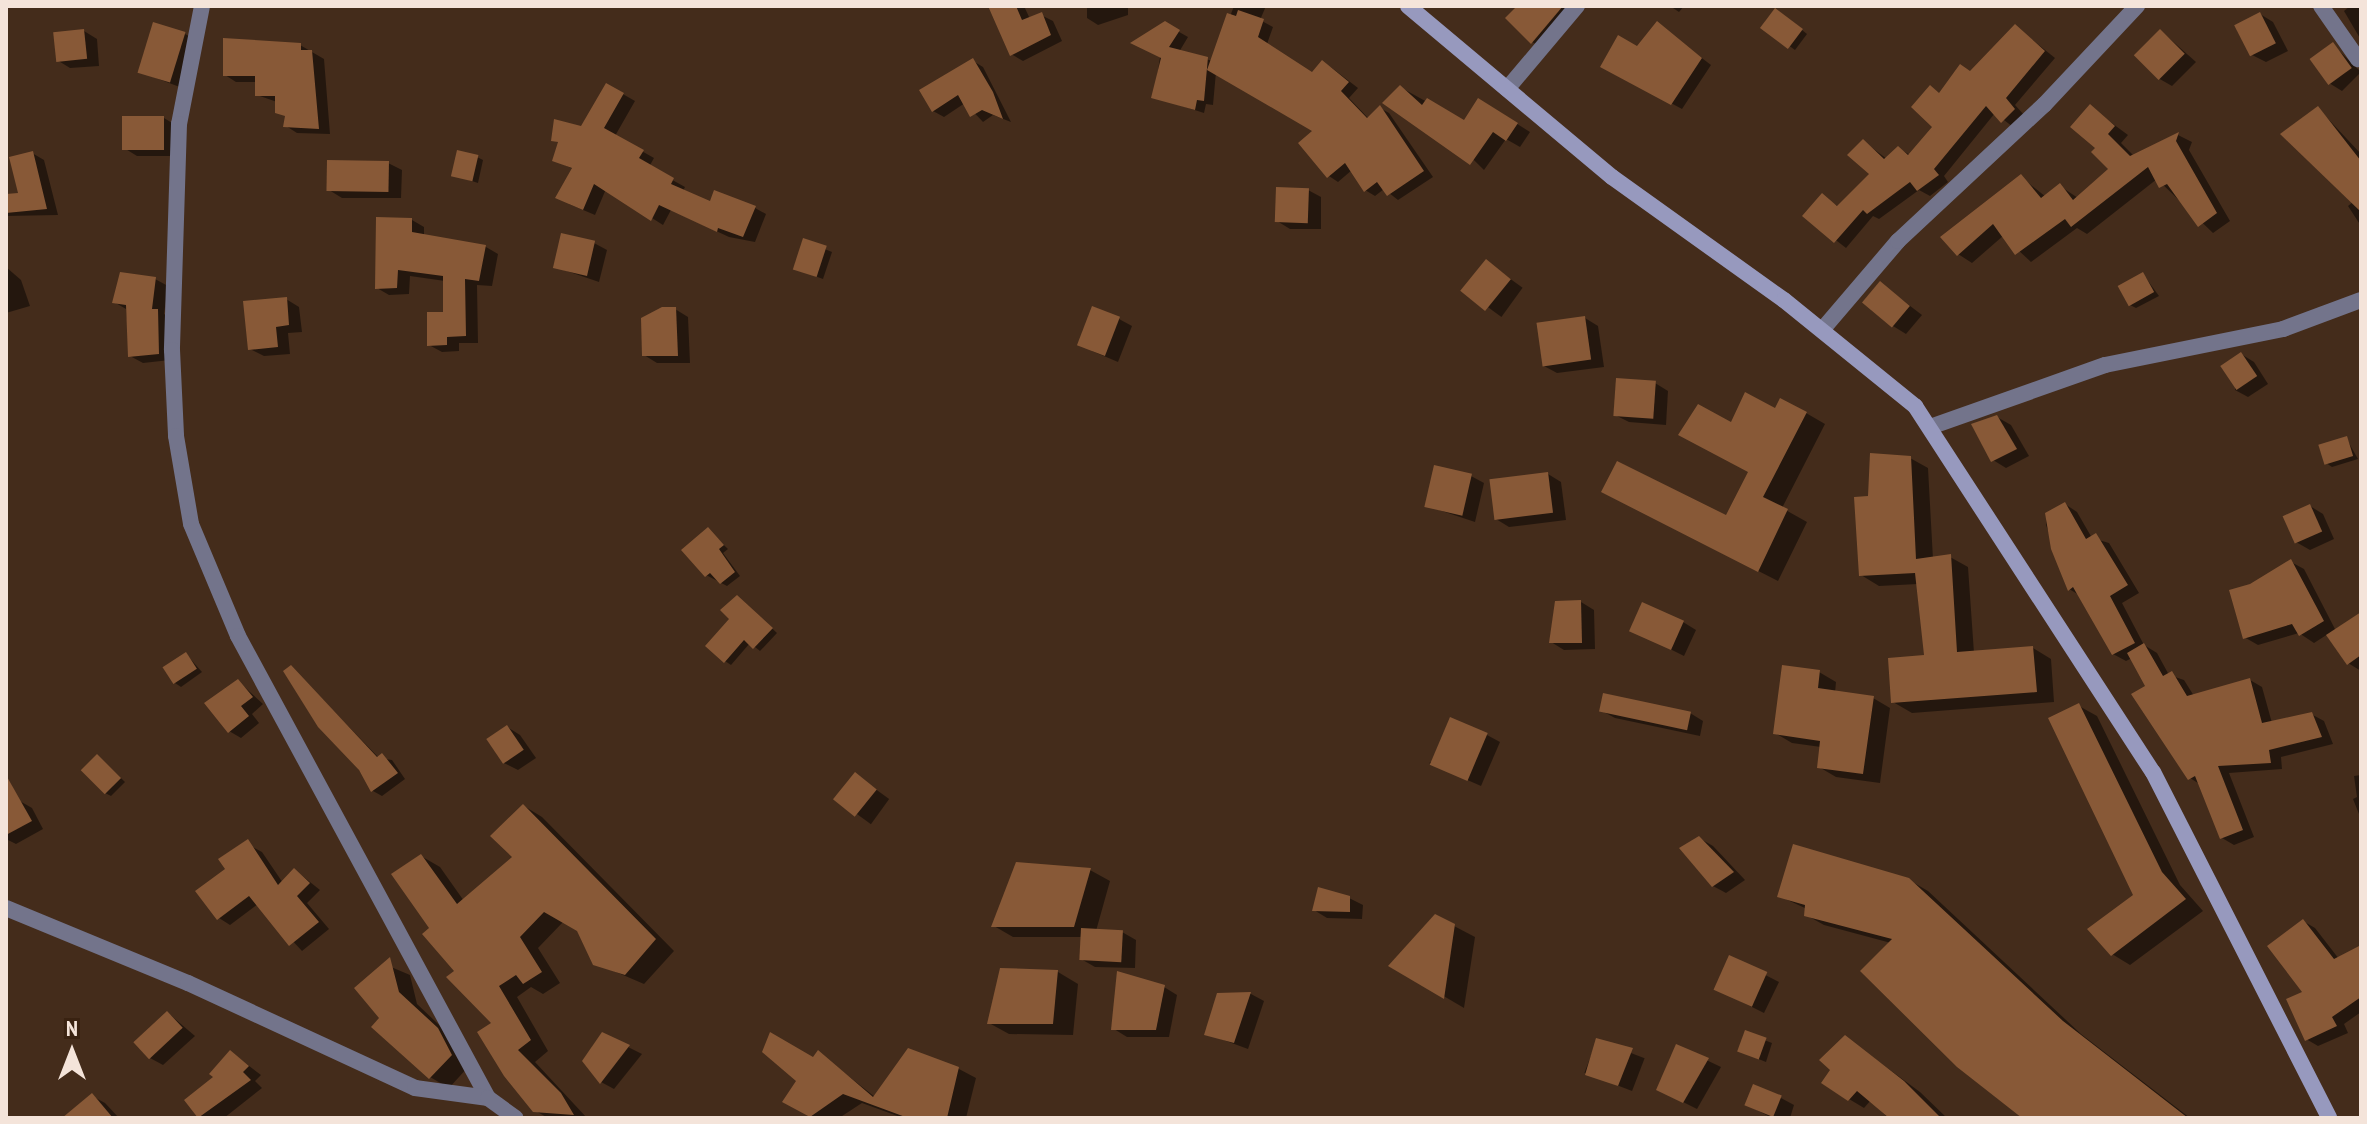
<!DOCTYPE html>
<style>
body{margin:0}
#map{position:relative;width:2367px;height:1124px;overflow:hidden;background:#442c1b;font-family:"PT Sans Narrow",sans-serif}
div>[style]{position:absolute}
[style*='--x']{left:calc(var(--x)*1px);top:calc(var(--y)*1px);width:calc(var(--w)*1px);rotate:calc(var(--a)*1deg)}
.shadow>*{inset:0;background:#0007;transform-origin:0 0}
.building>*{inset:0;background:#885937;transform-origin:0 0}
.street>*{height:16px;margin:-8px;padding:0 8px;transform-origin:8px;border-radius:8px;background:#73748b}
.secondary>*{height:16px;margin:-8px;padding:0 8px;transform-origin:8px;border-radius:8px;background:#9799be}
span{translate:-50% -50%;white-space:nowrap;text-align:center;line-height:1.15;-webkit-text-stroke:6px #392211;paint-order:stroke}
.frame{position:absolute;inset:0;border:8px solid #f4e4da;pointer-events:none}
.north{position:absolute;left:32px;top:1012px;width:80px;height:80px;-webkit-text-stroke:6px #392211;paint-order:stroke;rotate:0deg;font-size:22px;font-weight:700;line-height:32px;text-align:center;color:#f4e4da}
.north::after{content:'';display:block;margin:auto;width:28px;height:36px;background:#f4e4da;clip-path:polygon(50% 0,100% 100%,50% 72%,0 100%)}
</style>
<div id="map">
<div class="shadow">
<div style="clip-path:polygon(990px 6px,1024px 6px,1030px 19px,1041px 15px,1053px 21px,1062px 41px,1023px 61px,1011px 54px)"></div>
<div style="clip-path:polygon(1087px 6px,1128px 6px,1128px 15px,1098px 25px,1087px 18px)"></div>
<div style="clip-path:polygon(1234px 6px,1266px 6px,1260px 20px,1273px 27px,1267px 44px,1313px 74px,1322px 62px,1332px 68px,1358px 88px,1349px 98px,1369px 119px,1380px 108px,1389px 113px,1433px 177px,1398px 200px,1384px 189px,1375px 196px,1365px 190px,1352px 170px,1338px 182px,1329px 176px,1315px 131px,1216px 72px,1213px 105px,1206px 104px,1204px 113px,1154px 97px,1165px 24px,1188px 37px,1179px 52px,1213px 61px)"></div>
<div style="clip-path:polygon(1520px 6px,1581px 6px,1545px 49px,1532px 42px)"></div>
<div style="clip-path:polygon(1670px 6px,1684px 6px,1679px 12px)"></div>
<div style="clip-path:polygon(2350px 6px,2361px 6px,2361px 40px,2344px 11px)"></div>
<div style="clip-path:polygon(1782px 14px,1807px 34px,1795px 50px,1763px 27px)"></div>
<div style="clip-path:polygon(2260px 14px,2273px 22px,2288px 51px,2266px 62px,2252px 55px)"></div>
<div style="clip-path:polygon(1657px 24px,1711px 65px,1682px 109px,1602px 66px,1638px 48px)"></div>
<div style="clip-path:polygon(2015px 26px,2055px 58px,2015px 105px,2025px 116px,2013px 127px,1995px 113px,1944px 176px,1948px 182px,1930px 196px,1919px 190px,1879px 219px,1873px 216px,1846px 248px,1805px 216px,1822px 196px,1839px 207px,1872px 174px,1863px 141px,1887px 159px,1898px 148px,1910px 155px,1935px 127px,1930px 88px,1940px 94px,1971px 72px)"></div>
<div style="clip-path:polygon(84px 31px,97px 39px,99px 66px,70px 68px,57px 60px)"></div>
<div style="clip-path:polygon(2161px 31px,2196px 62px,2172px 86px,2158px 78px)"></div>
<div style="clip-path:polygon(185px 34px,198px 41px,185px 89px,140px 72px)"></div>
<div style="clip-path:polygon(300px 45px,324px 59px,330px 134px,297px 133px,286px 126px,287px 117px,277px 102px,257px 95px,257px 82px,236px 82px,225px 75px)"></div>
<div style="clip-path:polygon(2333px 45px,2361px 72px,2342px 91px,2329px 83px)"></div>
<div style="clip-path:polygon(973px 61px,983px 67px,1011px 122px,993px 115px,983px 122px,965px 103px,944px 117px,933px 111px)"></div>
<div style="clip-path:polygon(607px 85px,635px 101px,615px 136px,654px 158px,649px 167px,685px 187px,683px 191px,711px 203px,755px 208px,766px 214px,755px 242px,729px 237px,671px 210px,663px 225px,606px 189px,595px 215px,569px 204px,573px 169px,554px 160px,559px 143px,553px 139px,582px 128px)"></div>
<div style="clip-path:polygon(1400px 87px,1465px 123px,1492px 108px,1530px 132px,1520px 147px,1506px 139px,1484px 170px)"></div>
<div style="clip-path:polygon(2090px 107px,2128px 135px,2121px 143px,2134px 156px,2178px 135px,2192px 142px,2189px 150px,2230px 221px,2213px 233px,2157px 179px,2087px 234px,2077px 228px,2031px 262px,2003px 236px,1972px 263px,1958px 254px,2021px 177px,2046px 197px,2060px 186px,2078px 198px,2111px 169px,2098px 148px)"></div>
<div style="clip-path:polygon(2318px 108px,2361px 154px,2361px 226px,2348px 206px,2353px 202px)"></div>
<div style="clip-path:polygon(164px 118px,177px 126px,177px 156px,137px 156px,124px 148px)"></div>
<div style="clip-path:polygon(32px 153px,44px 160px,58px 215px,6px 216px,6px 196px,20px 195px)"></div>
<div style="clip-path:polygon(477px 157px,483px 160px,478px 183px,453px 175px)"></div>
<div style="clip-path:polygon(388px 163px,402px 170px,401px 198px,342px 198px,329px 190px)"></div>
<div style="clip-path:polygon(1308px 190px,1321px 197px,1321px 229px,1290px 229px,1277px 221px)"></div>
<div style="clip-path:polygon(412px 220px,424px 227px,424px 236px,486px 247px,498px 254px,492px 286px,477px 285px,478px 343px,459px 343px,459px 351px,442px 352px,429px 345px,445px 314px,445px 281px,410px 276px,409px 294px,389px 295px,377px 288px)"></div>
<div style="clip-path:polygon(805px 241px,832px 252px,823px 279px,801px 271px)"></div>
<div style="clip-path:polygon(594px 243px,607px 250px,599px 282px,555px 267px)"></div>
<div style="left:1487px;top:262px;width:44px;height:36px;rotate:36deg"></div>
<div style="clip-path:polygon(6px 267px,21px 280px,30px 306px,6px 313px)"></div>
<div style="clip-path:polygon(2143px 274px,2159px 296px,2136px 308px,2130px 305px)"></div>
<div style="clip-path:polygon(155px 279px,168px 286px,164px 314px,170px 318px,170px 360px,143px 363px,130px 356px,126px 309px,114px 302px)"></div>
<div style="clip-path:polygon(1880px 283px,1922px 315px,1906px 334px,1893px 326px)"></div>
<div style="clip-path:polygon(286px 299px,299px 307px,302px 332px,288px 333px,290px 354px,264px 356px,250px 349px)"></div>
<div style="clip-path:polygon(675px 309px,688px 317px,690px 363px,657px 363px,644px 355px)"></div>
<div style="clip-path:polygon(1585px 318px,1598px 326px,1604px 367px,1557px 373px,1544px 366px)"></div>
<div style="clip-path:polygon(1119px 319px,1132px 326px,1118px 362px,1092px 351px)"></div>
<div style="clip-path:polygon(2241px 354px,2254px 362px,2268px 384px,2248px 397px,2235px 390px)"></div>
<div style="clip-path:polygon(1655px 383px,1668px 391px,1666px 425px,1629px 422px,1615px 415px)"></div>
<div style="clip-path:polygon(1776px 410px,1806px 413px,1825px 424px,1782px 508px,1807px 522px,1778px 581px,1623px 502px,1726px 518px,1750px 472px,1732px 425px)"></div>
<div style="clip-path:polygon(1997px 417px,2011px 425px,2029px 456px,2006px 468px,1993px 460px)"></div>
<div style="clip-path:polygon(2346px 438px,2358px 459px,2332px 467px,2326px 463px)"></div>
<div style="clip-path:polygon(1910px 458px,1928px 468px,1933px 559px,1950px 557px,1968px 567px,1974px 653px,2033px 648px,2051px 659px,2054px 702px,1912px 713px,1893px 702px,1926px 657px,1918px 584px,1879px 586px,1861px 575px,1870px 498px)"></div>
<div style="clip-path:polygon(1548px 474px,1561px 482px,1566px 520px,1509px 527px,1496px 519px)"></div>
<div style="clip-path:polygon(1471px 476px,1484px 483px,1475px 522px,1427px 506px)"></div>
<div style="clip-path:polygon(2065px 504px,2077px 512px,2092px 538px,2109px 543px,2139px 593px,2122px 603px,2144px 645px,2157px 653px,2169px 675px,2184px 680px,2194px 696px,2250px 680px,2262px 687px,2272px 723px,2311px 714px,2324px 721px,2333px 744px,2281px 757px,2282px 769px,2229px 773px,2254px 837px,2234px 845px,2222px 838px,2201px 785px,2190px 778px,2132px 658px,2126px 661px,2113px 654px,2081px 596px,2069px 589px,2046px 525px,2047px 514px)"></div>
<div style="clip-path:polygon(2310px 506px,2323px 514px,2334px 539px,2310px 550px,2296px 542px)"></div>
<div style="clip-path:polygon(708px 530px,728px 549px,723px 553px,740px 576px,727px 586px,706px 575px)"></div>
<div style="clip-path:polygon(2291px 562px,2304px 569px,2336px 631px,2361px 614px,2361px 671px,2348px 663px,2328px 634px,2314px 643px,2299px 633px,2258px 645px,2244px 637px,2251px 586px)"></div>
<div style="clip-path:polygon(743px 601px,777px 633px,760px 651px,750px 643px,731px 665px,725px 661px,731px 619px)"></div>
<div style="clip-path:polygon(1581px 602px,1594px 610px,1595px 649px,1564px 650px,1551px 642px)"></div>
<div style="clip-path:polygon(1683px 622px,1696px 630px,1684px 656px,1642px 635px)"></div>
<div style="clip-path:polygon(186px 654px,202px 672px,181px 687px,175px 683px)"></div>
<div style="clip-path:polygon(291px 667px,379px 758px,392px 760px,405px 779px,382px 796px,373px 791px)"></div>
<div style="clip-path:polygon(1819px 672px,1836px 682px,1835px 693px,1873px 698px,1890px 708px,1880px 783px,1836px 777px,1819px 767px,1821px 747px,1792px 743px,1775px 733px)"></div>
<div style="clip-path:polygon(238px 681px,263px 704px,252px 714px,259px 723px,241px 738px,229px 731px)"></div>
<div style="clip-path:polygon(2079px 706px,2097px 716px,2180px 885px,2203px 911px,2130px 965px,2112px 954px,2135px 895px)"></div>
<div style="clip-path:polygon(1602px 711px,1690px 713px,1703px 721px,1700px 736px,1615px 718px)"></div>
<div style="clip-path:polygon(507px 727px,520px 735px,536px 758px,518px 770px,504px 763px)"></div>
<div style="clip-path:polygon(1487px 735px,1500px 742px,1481px 786px,1429px 763px)"></div>
<div style="clip-path:polygon(98px 756px,125px 782px,111px 796px,105px 793px)"></div>
<div style="left:856px;top:775px;width:41px;height:31px;rotate:36deg"></div>
<div style="clip-path:polygon(2361px 775px,2361px 819px,2353px 799px,2357px 797px,2354px 776px)"></div>
<div style="clip-path:polygon(18px 800px,32px 808px,43px 829px,16px 844px,6px 839px,6px 807px)"></div>
<div style="clip-path:polygon(524px 806px,542px 817px,674px 951px,644px 984px,595px 963px,579px 930px,564px 921px,538px 948px,560px 983px,543px 994px,531px 987px,517px 997px,548px 1051px,535px 1062px,587px 1118px,548px 1118px,534px 1110px,494px 1023px,432px 929px,421px 856px,440px 867px,464px 901px,514px 857px)"></div>
<div style="clip-path:polygon(1699px 838px,1713px 846px,1745px 880px,1726px 893px,1713px 886px)"></div>
<div style="clip-path:polygon(249px 845px,262px 852px,283px 883px,295px 870px,320px 890px,307px 903px,329px 929px,302px 951px,258px 904px,230px 925px,219px 918px,228px 870px)"></div>
<div style="clip-path:polygon(1090px 870px,1110px 881px,1096px 931px,1122px 932px,1136px 940px,1135px 968px,1095px 967px,1081px 959px,1082px 937px,1013px 937px,994px 926px)"></div>
<div style="clip-path:polygon(1909px 880px,1928px 891px,2081px 1034px,2190px 1118px,2027px 1118px,1891px 943px,1824px 925px,1806px 915px,1807px 909px,1779px 896px)"></div>
<div style="clip-path:polygon(1349px 898px,1363px 905px,1362px 919px,1327px 918px,1314px 910px)"></div>
<div style="clip-path:polygon(2303px 921px,2315px 928px,2339px 959px,2361px 948px,2361px 1012px,2344px 1024px,2348px 1033px,2318px 1046px,2306px 1039px)"></div>
<div style="clip-path:polygon(1454px 926px,1475px 937px,1464px 1008px,1391px 965px)"></div>
<div style="clip-path:polygon(1730px 957px,1779px 982px,1764px 1013px,1728px 995px)"></div>
<div style="clip-path:polygon(384px 964px,410px 975px,417px 1004px,456px 1041px,469px 1066px,449px 1088px,430px 1077px,382px 1018px)"></div>
<div style="clip-path:polygon(1001px 970px,1058px 972px,1078px 984px,1073px 1035px,1009px 1034px,989px 1023px)"></div>
<div style="clip-path:polygon(1164px 987px,1177px 995px,1169px 1037px,1127px 1037px,1114px 1029px)"></div>
<div style="clip-path:polygon(1251px 994px,1264px 1001px,1248px 1049px,1207px 1034px,1218px 995px)"></div>
<div style="clip-path:polygon(168px 1013px,195px 1036px,163px 1065px,150px 1058px)"></div>
<div style="clip-path:polygon(1746px 1033px,1772px 1043px,1766px 1062px,1746px 1054px)"></div>
<div style="clip-path:polygon(602px 1034px,642px 1054px,614px 1089px,601px 1082px)"></div>
<div style="clip-path:polygon(1845px 1037px,1920px 1092px,1947px 1118px,1888px 1118px,1871px 1100px,1864px 1108px,1849px 1099px,1833px 1069px)"></div>
<div style="left:1597px;top:1040px;width:51px;height:35px;rotate:21deg"></div>
<div style="clip-path:polygon(1677px 1046px,1721px 1067px,1697px 1109px,1671px 1096px)"></div>
<div style="clip-path:polygon(231px 1052px,261px 1075px,255px 1081px,262px 1088px,224px 1118px,201px 1118px,187px 1101px,216px 1077px)"></div>
<div style="clip-path:polygon(819px 1053px,875px 1097px,959px 1069px,976px 1078px,966px 1118px,903px 1118px,862px 1103px,839px 1118px,815px 1118px,784px 1101px)"></div>
<div style="clip-path:polygon(92px 1096px,105px 1103px,119px 1118px,65px 1118px)"></div>
<div style="clip-path:polygon(1781px 1098px,1794px 1105px,1790px 1118px,1772px 1118px,1747px 1105px)"></div>
</div>
<div class="building">
<div style="clip-path:polygon(988px 6px,1016px 6px,1022px 20px,1042px 12px,1051px 35px,1010px 56px)"></div>
<div style="clip-path:polygon(1517px 6px,1563px 6px,1531px 44px,1505px 18px)"></div>
<div style="left:1775px;top:8px;width:35px;height:25px;rotate:37deg"></div>
<div style="clip-path:polygon(1238px 10px,1264px 19px,1258px 37px,1312px 72px,1322px 60px,1349px 82px,1341px 91px,1367px 118px,1380px 105px,1424px 171px,1387px 196px,1377px 182px,1364px 192px,1345px 163px,1327px 178px,1298px 143px,1312px 131px,1207px 70px,1227px 13px,1236px 16px)"></div>
<div style="left:2260px;top:12px;width:35px;height:29px;rotate:63deg"></div>
<div style="clip-path:polygon(1165px 21px,1180px 30px,1169px 47px,1208px 57px,1204px 101px,1197px 100px,1195px 110px,1151px 98px,1161px 58px,1130px 43px)"></div>
<div style="clip-path:polygon(1657px 21px,1702px 58px,1671px 105px,1600px 67px,1618px 35px,1637px 46px)"></div>
<div style="left:153px;top:22px;width:34px;height:53px;rotate:17deg"></div>
<div style="clip-path:polygon(2015px 24px,2045px 51px,2006px 98px,2015px 109px,2001px 123px,1986px 106px,1934px 169px,1939px 175px,1917px 191px,1910px 182px,1867px 214px,1863px 210px,1834px 243px,1802px 216px,1822px 193px,1837px 206px,1869px 174px,1847px 155px,1863px 139px,1884px 159px,1898px 146px,1908px 155px,1932px 127px,1911px 107px,1930px 85px,1939px 93px,1960px 64px,1970px 71px)"></div>
<div style="left:84px;top:29px;width:30px;height:31px;rotate:84deg"></div>
<div style="left:2160px;top:29px;width:35px;height:37px;rotate:45deg"></div>
<div style="clip-path:polygon(223px 38px,301px 43px,301px 50px,312px 50px,319px 129px,283px 127px,285px 116px,275px 113px,275px 96px,255px 96px,255px 76px,223px 76px)"></div>
<div style="left:2333px;top:42px;width:32px;height:29px;rotate:54deg"></div>
<div style="clip-path:polygon(973px 58px,993px 92px,1003px 119px,982px 110px,970px 117px,958px 95px,932px 112px,919px 90px)"></div>
<div style="clip-path:polygon(606px 83px,624px 93px,604px 128px,644px 150px,639px 158px,674px 178px,671px 184px,710px 201px,714px 190px,756px 206px,743px 237px,718px 228px,717px 232px,659px 205px,651px 221px,594px 184px,583px 210px,555px 198px,572px 168px,552px 161px,558px 142px,551px 141px,554px 119px,581px 126px)"></div>
<div style="clip-path:polygon(1400px 85px,1422px 105px,1427px 98px,1464px 120px,1478px 98px,1518px 123px,1506px 141px,1493px 132px,1470px 165px,1382px 103px)"></div>
<div style="clip-path:polygon(2090px 104px,2115px 126px,2108px 134px,2130px 156px,2179px 132px,2176px 141px,2217px 213px,2198px 227px,2167px 184px,2159px 188px,2148px 167px,2071px 227px,2065px 219px,2015px 255px,1993px 224px,1957px 256px,1940px 237px,2021px 174px,2041px 198px,2060px 183px,2073px 200px,2108px 169px,2091px 152px,2095px 148px,2070px 127px)"></div>
<div style="clip-path:polygon(2318px 106px,2361px 161px,2361px 212px,2280px 134px)"></div>
<div style="left:122px;top:116px;width:42px;height:34px"></div>
<div style="left:457px;top:150px;width:22px;height:27px;rotate:13deg"></div>
<div style="clip-path:polygon(33px 151px,47px 209px,6px 213px,6px 194px,18px 193px,9px 157px)"></div>
<div style="left:327px;top:160px;width:62px;height:31px;rotate:1deg"></div>
<div style="left:1276px;top:187px;width:33px;height:35px;rotate:2deg"></div>
<div style="clip-path:polygon(376px 217px,412px 218px,412px 232px,486px 245px,479px 281px,465px 279px,466px 336px,447px 337px,447px 345px,427px 346px,427px 312px,443px 312px,443px 276px,398px 270px,397px 288px,375px 289px)"></div>
<div style="left:561px;top:233px;width:35px;height:36px;rotate:13deg"></div>
<div style="left:803px;top:238px;width:25px;height:33px;rotate:18deg"></div>
<div style="left:1486px;top:259px;width:32px;height:41px;rotate:39deg"></div>
<div style="clip-path:polygon(120px 272px,156px 277px,152px 309px,158px 309px,159px 354px,128px 357px,126px 305px,112px 303px)"></div>
<div style="left:2143px;top:272px;width:23px;height:29px;rotate:61deg"></div>
<div style="left:1880px;top:281px;width:39px;height:28px;rotate:40deg"></div>
<div style="clip-path:polygon(287px 297px,289px 325px,276px 327px,278px 347px,248px 350px,243px 301px)"></div>
<div style="left:1092px;top:306px;width:30px;height:42px;rotate:21deg"></div>
<div style="clip-path:polygon(662px 307px,676px 307px,678px 356px,642px 356px,641px 318px)"></div>
<div style="left:1585px;top:316px;width:44px;height:49px;rotate:82deg"></div>
<div style="left:2241px;top:352px;width:29px;height:25px;rotate:56deg"></div>
<div style="left:1616px;top:378px;width:40px;height:38px;rotate:4deg"></div>
<div style="clip-path:polygon(1745px 392px,1775px 408px,1780px 398px,1807px 412px,1763px 497px,1788px 509px,1758px 572px,1601px 492px,1617px 461px,1726px 515px,1748px 472px,1678px 435px,1698px 404px,1731px 422px)"></div>
<div style="clip-path:polygon(1997px 415px,2017px 449px,1991px 462px,1971px 424px)"></div>
<div style="left:2347px;top:436px;width:21px;height:30px;rotate:73deg"></div>
<div style="clip-path:polygon(1870px 453px,1911px 456px,1916px 559px,1951px 554px,1957px 652px,2033px 646px,2037px 692px,1891px 703px,1888px 658px,1924px 655px,1915px 573px,1859px 576px,1854px 497px,1868px 496px)"></div>
<div style="left:1434px;top:465px;width:39px;height:43px;rotate:13deg"></div>
<div style="left:1548px;top:472px;width:41px;height:59px;rotate:83deg"></div>
<div style="clip-path:polygon(2065px 502px,2086px 539px,2096px 533px,2128px 585px,2110px 596px,2135px 643px,2112px 655px,2073px 587px,2068px 591px,2051px 549px,2045px 513px)"></div>
<div style="left:2310px;top:504px;width:30px;height:30px;rotate:66deg"></div>
<div style="clip-path:polygon(708px 527px,724px 545px,719px 549px,735px 572px,720px 584px,710px 573px,705px 577px,681px 550px)"></div>
<div style="clip-path:polygon(2291px 559px,2324px 621px,2299px 636px,2292px 624px,2243px 639px,2229px 590px,2250px 584px)"></div>
<div style="clip-path:polygon(737px 595px,773px 628px,753px 649px,744px 640px,724px 663px,705px 646px,729px 619px,720px 610px)"></div>
<div style="clip-path:polygon(1581px 600px,1582px 643px,1549px 643px,1555px 601px)"></div>
<div style="left:1642px;top:602px;width:46px;height:32px;rotate:24deg"></div>
<div style="clip-path:polygon(2361px 612px,2361px 655px,2347px 665px,2326px 635px)"></div>
<div style="clip-path:polygon(2144px 643px,2163px 676px,2172px 671px,2187px 696px,2250px 678px,2262px 723px,2312px 712px,2322px 737px,2269px 750px,2271px 763px,2218px 766px,2243px 830px,2220px 839px,2195px 776px,2188px 780px,2131px 694px,2145px 686px,2127px 653px)"></div>
<div style="left:186px;top:652px;width:20px;height:28px;rotate:57deg"></div>
<div style="clip-path:polygon(291px 665px,377px 757px,382px 753px,398px 773px,371px 792px,359px 770px,318px 727px,283px 671px)"></div>
<div style="clip-path:polygon(1782px 665px,1820px 670px,1818px 688px,1874px 696px,1863px 774px,1817px 768px,1820px 741px,1773px 734px)"></div>
<div style="clip-path:polygon(238px 679px,253px 697px,241px 706px,249px 716px,228px 733px,204px 703px)"></div>
<div style="left:1603px;top:693px;width:90px;height:19px;rotate:12deg"></div>
<div style="clip-path:polygon(2079px 703px,2162px 872px,2186px 899px,2111px 956px,2087px 929px,2133px 895px,2048px 718px)"></div>
<div style="left:1450px;top:717px;width:41px;height:52px;rotate:23deg"></div>
<div style="left:507px;top:725px;width:30px;height:25px;rotate:56deg"></div>
<div style="left:97px;top:754px;width:34px;height:23px;rotate:45deg"></div>
<div style="left:855px;top:772px;width:28px;height:35px;rotate:39deg"></div>
<div style="clip-path:polygon(6px 775px,32px 821px,6px 835px)"></div>
<div style="clip-path:polygon(523px 804px,656px 939px,625px 975px,593px 965px,577px 931px,544px 912px,520px 937px,542px 972px,523px 984px,516px 975px,499px 986px,531px 1040px,518px 1050px,561px 1093px,574px 1115px,533px 1112px,504px 1076px,477px 1032px,491px 1023px,446px 977px,454px 971px,422px 934px,429px 928px,391px 874px,421px 854px,457px 904px,512px 857px,490px 836px)"></div>
<div style="clip-path:polygon(1699px 836px,1734px 872px,1712px 887px,1679px 848px)"></div>
<div style="clip-path:polygon(248px 839px,278px 885px,294px 868px,310px 883px,297px 896px,319px 922px,289px 946px,249px 896px,217px 920px,195px 891px,225px 869px,218px 859px)"></div>
<div style="clip-path:polygon(1793px 844px,1909px 878px,2063px 1021px,2188px 1118px,2022px 1118px,1957px 1067px,1860px 971px,1892px 939px,1804px 916px,1805px 905px,1777px 897px)"></div>
<div style="clip-path:polygon(1016px 862px,1091px 868px,1074px 927px,991px 927px)"></div>
<div style="clip-path:polygon(1318px 887px,1350px 896px,1350px 912px,1312px 911px)"></div>
<div style="clip-path:polygon(1435px 914px,1455px 924px,1444px 999px,1388px 966px)"></div>
<div style="clip-path:polygon(2303px 919px,2334px 959px,2361px 945px,2361px 997px,2332px 1017px,2337px 1026px,2305px 1041px,2286px 999px,2302px 992px,2267px 946px)"></div>
<div style="left:1081px;top:928px;width:42px;height:32px;rotate:3deg"></div>
<div style="left:1729px;top:955px;width:42px;height:38px;rotate:24deg"></div>
<div style="clip-path:polygon(390px 957px,399px 992px,438px 1028px,452px 1055px,429px 1079px,371px 1027px,379px 1018px,354px 988px)"></div>
<div style="clip-path:polygon(1000px 968px,1058px 970px,1053px 1024px,987px 1024px)"></div>
<div style="clip-path:polygon(1117px 971px,1165px 985px,1156px 1030px,1111px 1030px)"></div>
<div style="clip-path:polygon(1251px 992px,1234px 1043px,1204px 1035px,1217px 993px)"></div>
<div style="left:167px;top:1011px;width:23px;height:46px;rotate:47deg"></div>
<div style="left:1745px;top:1030px;width:23px;height:23px;rotate:20deg"></div>
<div style="clip-path:polygon(602px 1032px,630px 1045px,600px 1084px,582px 1061px)"></div>
<div style="clip-path:polygon(770px 1032px,813px 1057px,818px 1050px,873px 1097px,908px 1048px,959px 1067px,947px 1118px,908px 1118px,843px 1094px,810px 1117px,782px 1102px,796px 1081px,762px 1052px)"></div>
<div style="clip-path:polygon(1845px 1035px,1904px 1081px,1941px 1118px,1889px 1118px,1857px 1091px,1848px 1101px,1821px 1083px,1830px 1070px,1819px 1060px)"></div>
<div style="clip-path:polygon(1596px 1038px,1633px 1048px,1618px 1086px,1585px 1075px)"></div>
<div style="clip-path:polygon(1676px 1044px,1709px 1058px,1683px 1103px,1656px 1090px)"></div>
<div style="clip-path:polygon(230px 1050px,249px 1066px,243px 1072px,251px 1080px,198px 1118px,184px 1100px,213px 1077px,209px 1074px)"></div>
<div style="left:1753px;top:1084px;width:31px;height:23px;rotate:22deg"></div>
<div style="clip-path:polygon(92px 1093px,113px 1118px,62px 1118px)"></div>
</div>
<div class="street">
<div style="--x:202;--y:6;--w:120;--a:101"></div>
<div style="--x:179;--y:124;--w:226;--a:91.8"></div>
<div style="--x:172;--y:350;--w:86;--a:87.3"></div>
<div style="--x:176;--y:436;--w:89;--a:80.3"></div>
<div style="--x:191;--y:524;--w:121;--a:67.2"></div>
<div style="--x:238;--y:636;--w:525;--a:61.58"></div>
<div style="--x:2321;--y:6;--w:65;--a:55.1"></div>
<div style="--x:1507;--y:89;--w:109;--a:-49.9"></div>
<div style="--x:1822;--y:330;--w:117;--a:-49.5"></div>
<div style="--x:1898;--y:241;--w:200;--a:-43"></div>
<div style="--x:2044;--y:105;--w:136;--a:-46.8"></div>
<div style="--x:1930;--y:427;--w:186;--a:-19.5"></div>
<div style="--x:2105;--y:365;--w:182;--a:-11.4"></div>
<div style="--x:2283;--y:329;--w:83;--a:-20.4"></div>
<div style="--x:6;--y:908;--w:197;--a:22.4"></div>
<div style="--x:188;--y:983;--w:250;--a:24.8"></div>
<div style="--x:415;--y:1088;--w:74;--a:7.8"></div>
<div style="--x:488;--y:1098;--w:34;--a:36"></div>
</div>
<div class="secondary">
<div style="--x:1408;--y:6;--w:266;--a:40"></div>
<div style="--x:1612;--y:177;--w:211;--a:35.6"></div>
<div style="--x:1784;--y:300;--w:169;--a:39"></div>
<div style="--x:1915;--y:406;--w:437;--a:57"></div>
<div style="--x:2153;--y:772;--w:388;--a:63"></div>
</div>
<div class="frame"></div>
<div class="north">N</div>
</div>
